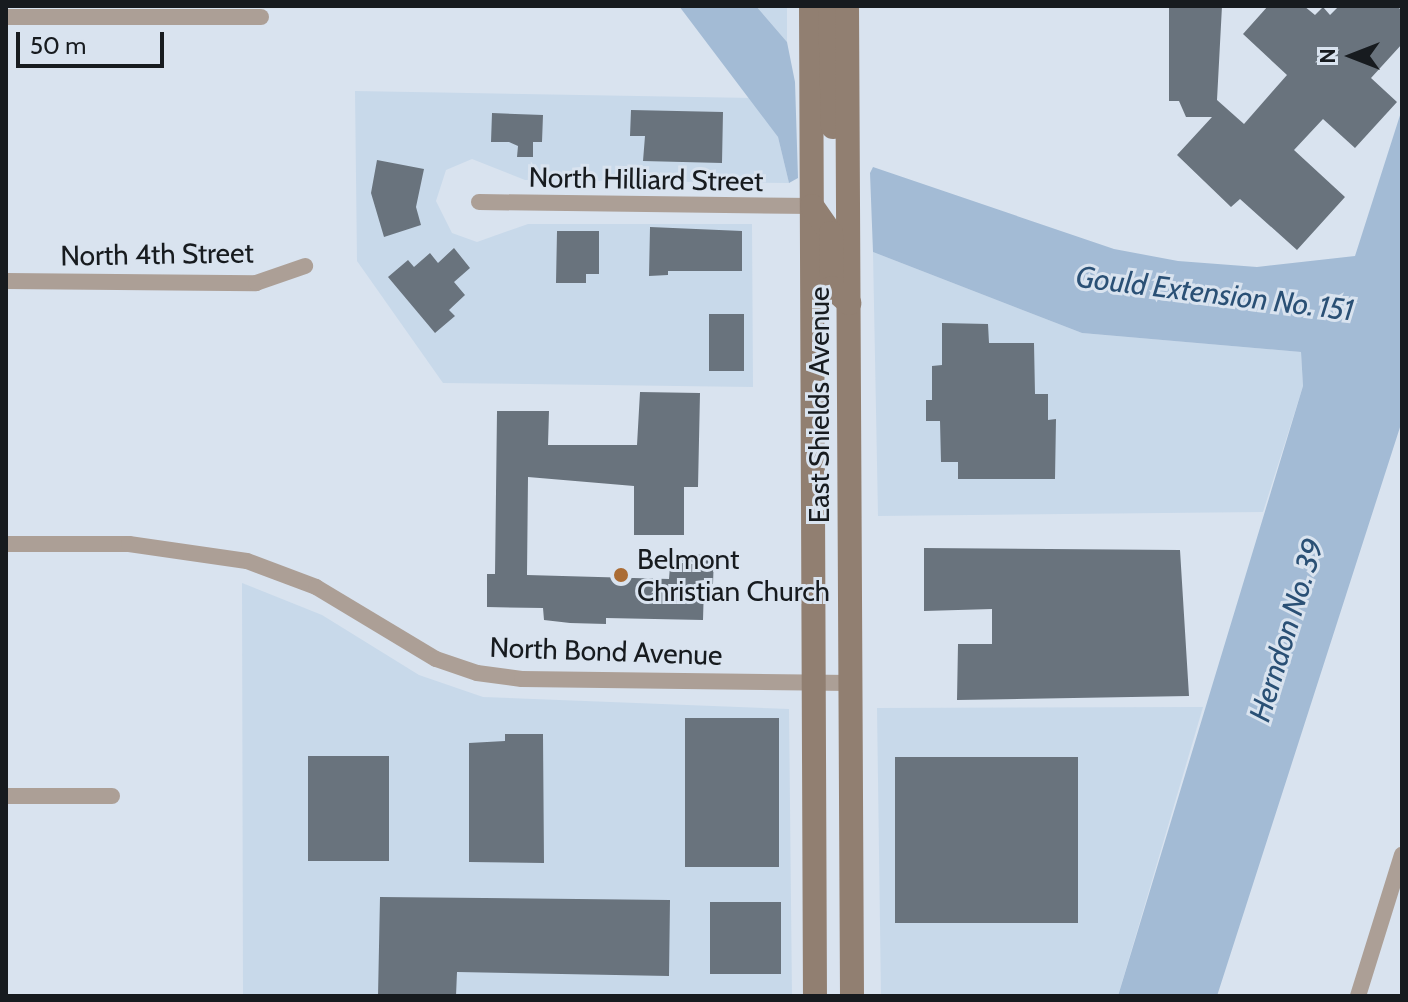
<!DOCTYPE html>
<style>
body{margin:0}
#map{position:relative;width:1408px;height:1002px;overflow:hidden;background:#d9e3ef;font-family:Cabin,sans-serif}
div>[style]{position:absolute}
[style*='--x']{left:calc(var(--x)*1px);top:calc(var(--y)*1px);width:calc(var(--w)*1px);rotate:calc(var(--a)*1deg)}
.built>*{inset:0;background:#c8d9ea}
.water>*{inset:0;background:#a3bbd5}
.building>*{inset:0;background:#69737d;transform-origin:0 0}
.street>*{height:16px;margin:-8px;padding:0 8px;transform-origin:8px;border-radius:8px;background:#ac9f96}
.secondary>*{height:24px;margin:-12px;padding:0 12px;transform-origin:12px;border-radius:12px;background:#917f71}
.dots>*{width:22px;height:22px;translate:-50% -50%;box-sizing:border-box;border:4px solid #d9e3ef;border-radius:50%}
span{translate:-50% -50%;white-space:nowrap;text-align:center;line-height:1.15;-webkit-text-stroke:6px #d9e3ef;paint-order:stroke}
.street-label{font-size:28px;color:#171b1f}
.poi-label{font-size:28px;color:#171b1f}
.left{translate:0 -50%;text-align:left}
.water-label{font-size:30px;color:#2a5075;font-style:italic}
.frame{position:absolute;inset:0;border:8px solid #171b1f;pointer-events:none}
.north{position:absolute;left:1312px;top:16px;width:80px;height:80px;-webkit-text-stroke:6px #d9e3ef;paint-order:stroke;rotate:270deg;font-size:22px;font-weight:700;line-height:32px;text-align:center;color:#171b1f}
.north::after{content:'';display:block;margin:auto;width:28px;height:36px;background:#171b1f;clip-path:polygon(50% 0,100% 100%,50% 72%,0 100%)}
.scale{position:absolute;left:16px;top:32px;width:148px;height:36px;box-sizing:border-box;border:4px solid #171b1f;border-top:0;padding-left:10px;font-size:24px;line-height:28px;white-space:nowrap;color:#171b1f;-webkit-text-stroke:6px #d9e3ef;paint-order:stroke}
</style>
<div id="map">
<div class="built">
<div style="clip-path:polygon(756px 6px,787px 6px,787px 42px)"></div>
<div style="clip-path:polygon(355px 91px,753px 98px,778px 137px,789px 183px,525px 180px,472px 159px,446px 170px,436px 201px,452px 233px,477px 242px,528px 224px,752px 224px,753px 387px,443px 383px,357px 261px)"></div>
<div style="clip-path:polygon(873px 252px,1082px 333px,1301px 352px,1303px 386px,1263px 512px,878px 516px)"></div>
<div style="clip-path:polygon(242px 583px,322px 615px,419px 675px,483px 697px,789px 709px,792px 996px,243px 996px)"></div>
<div style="clip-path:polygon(1203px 707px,1118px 996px,881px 996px,877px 708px)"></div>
</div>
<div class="water">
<div style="clip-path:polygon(679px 6px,756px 6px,787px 42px,795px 82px,798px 178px,789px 183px,778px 137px)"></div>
<div style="clip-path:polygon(1402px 109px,1402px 421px,1217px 996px,1118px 996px,1303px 386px,1301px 352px,1082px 333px,873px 252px,870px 173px,873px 167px,1114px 249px,1178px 261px,1257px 267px,1355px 256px)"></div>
</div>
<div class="building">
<div style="clip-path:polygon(1169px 6px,1222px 6px,1217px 100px,1244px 124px,1287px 75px,1243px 34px,1268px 6px,1304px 6px,1315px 15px,1323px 7px,1330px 15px,1339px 6px,1397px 6px,1402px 11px,1402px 44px,1371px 78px,1397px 102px,1355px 148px,1323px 119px,1294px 150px,1345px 197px,1297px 250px,1240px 199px,1231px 207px,1177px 155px,1212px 117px,1186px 117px,1179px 101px,1169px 101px)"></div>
<div style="clip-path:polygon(631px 110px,723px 112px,722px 163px,643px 161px,645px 136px,630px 136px)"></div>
<div style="clip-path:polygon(492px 113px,543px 115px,542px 142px,533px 142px,533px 157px,517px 157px,518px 146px,509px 142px,491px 142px)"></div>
<div style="clip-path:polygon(377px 160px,424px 169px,416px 207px,421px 225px,384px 237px,371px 193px)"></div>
<div style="clip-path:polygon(650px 227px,742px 231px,742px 271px,668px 271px,668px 275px,649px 276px)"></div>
<div style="clip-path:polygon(557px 231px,599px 231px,599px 274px,586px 274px,586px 283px,556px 283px)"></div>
<div style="clip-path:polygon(454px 248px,470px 268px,454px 282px,465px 295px,449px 310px,455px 316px,435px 333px,388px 277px,408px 260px,414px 267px,430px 253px,438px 263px)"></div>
<div style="left:709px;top:314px;width:35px;height:57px"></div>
<div style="clip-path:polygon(942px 323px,988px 324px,989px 343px,1034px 343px,1035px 394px,1048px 394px,1048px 420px,1056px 419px,1055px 479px,958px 479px,958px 462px,941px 462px,940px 421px,926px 421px,926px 400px,932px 400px,932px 366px,942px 365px)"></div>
<div style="clip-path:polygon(640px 392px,700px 393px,698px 487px,684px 487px,684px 535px,634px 535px,634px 486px,528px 477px,527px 575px,669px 579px,671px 554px,714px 555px,713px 584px,704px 585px,703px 620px,606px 618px,606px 624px,570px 623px,544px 620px,543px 608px,487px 607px,487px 574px,495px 574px,497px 411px,549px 411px,548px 445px,637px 445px)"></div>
<div style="clip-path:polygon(924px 548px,1180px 550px,1189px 696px,957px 700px,958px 644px,992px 644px,992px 609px,924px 611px)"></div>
<div style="left:685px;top:718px;width:94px;height:149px"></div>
<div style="clip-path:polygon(505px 734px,543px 734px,544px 863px,469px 862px,469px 743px,505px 741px)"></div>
<div style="left:389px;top:756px;width:105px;height:81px;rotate:90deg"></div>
<div style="left:1078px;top:757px;width:166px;height:183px;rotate:90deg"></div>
<div style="clip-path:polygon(380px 897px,670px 900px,669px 976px,457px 972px,456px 996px,378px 996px)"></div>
<div style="left:710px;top:902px;width:71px;height:72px"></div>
</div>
<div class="street">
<div style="--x:6;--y:17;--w:255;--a:0"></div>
<div style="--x:479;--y:202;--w:333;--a:0.7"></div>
<div style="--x:6;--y:281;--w:250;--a:0.5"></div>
<div style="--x:256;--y:283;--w:52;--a:-19.1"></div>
<div style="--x:6;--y:544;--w:123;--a:0"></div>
<div style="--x:129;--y:544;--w:119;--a:8.2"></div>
<div style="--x:247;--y:561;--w:74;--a:20.6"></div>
<div style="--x:316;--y:587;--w:140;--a:31"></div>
<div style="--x:436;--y:659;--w:43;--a:18.9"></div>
<div style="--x:477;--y:673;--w:45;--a:7.6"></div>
<div style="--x:522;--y:679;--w:328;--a:0.7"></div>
<div style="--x:6;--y:796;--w:106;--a:0"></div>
<div style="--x:1358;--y:996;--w:148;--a:-72.7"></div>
</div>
<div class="secondary">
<div style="--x:811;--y:6;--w:990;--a:89.77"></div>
<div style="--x:830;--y:6;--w:121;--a:88.6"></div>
<div style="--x:847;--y:6;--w:990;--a:89.71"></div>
<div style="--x:812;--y:206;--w:33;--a:55"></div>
<div style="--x:831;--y:233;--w:55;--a:89"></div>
<div style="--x:832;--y:288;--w:23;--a:41"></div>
</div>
<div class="dots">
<div style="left:621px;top:575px;background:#ab6c34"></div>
</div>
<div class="street-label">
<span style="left:646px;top:179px;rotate:1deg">North Hilliard Street</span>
<span style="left:157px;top:254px;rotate:-1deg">North 4th Street</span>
<span style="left:819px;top:405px;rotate:-90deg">East Shields Avenue</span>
<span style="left:606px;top:651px;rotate:2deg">North Bond Avenue</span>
</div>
<div class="poi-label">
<span class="left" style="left:637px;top:575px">Belmont<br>Christian Church</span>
</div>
<div class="water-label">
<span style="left:1215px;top:294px;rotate:7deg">Gould Extension No. 151</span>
<span style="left:1287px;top:630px;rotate:-73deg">Herndon No. 39</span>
</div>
<div class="frame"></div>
<div class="north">N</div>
<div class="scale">50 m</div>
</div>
